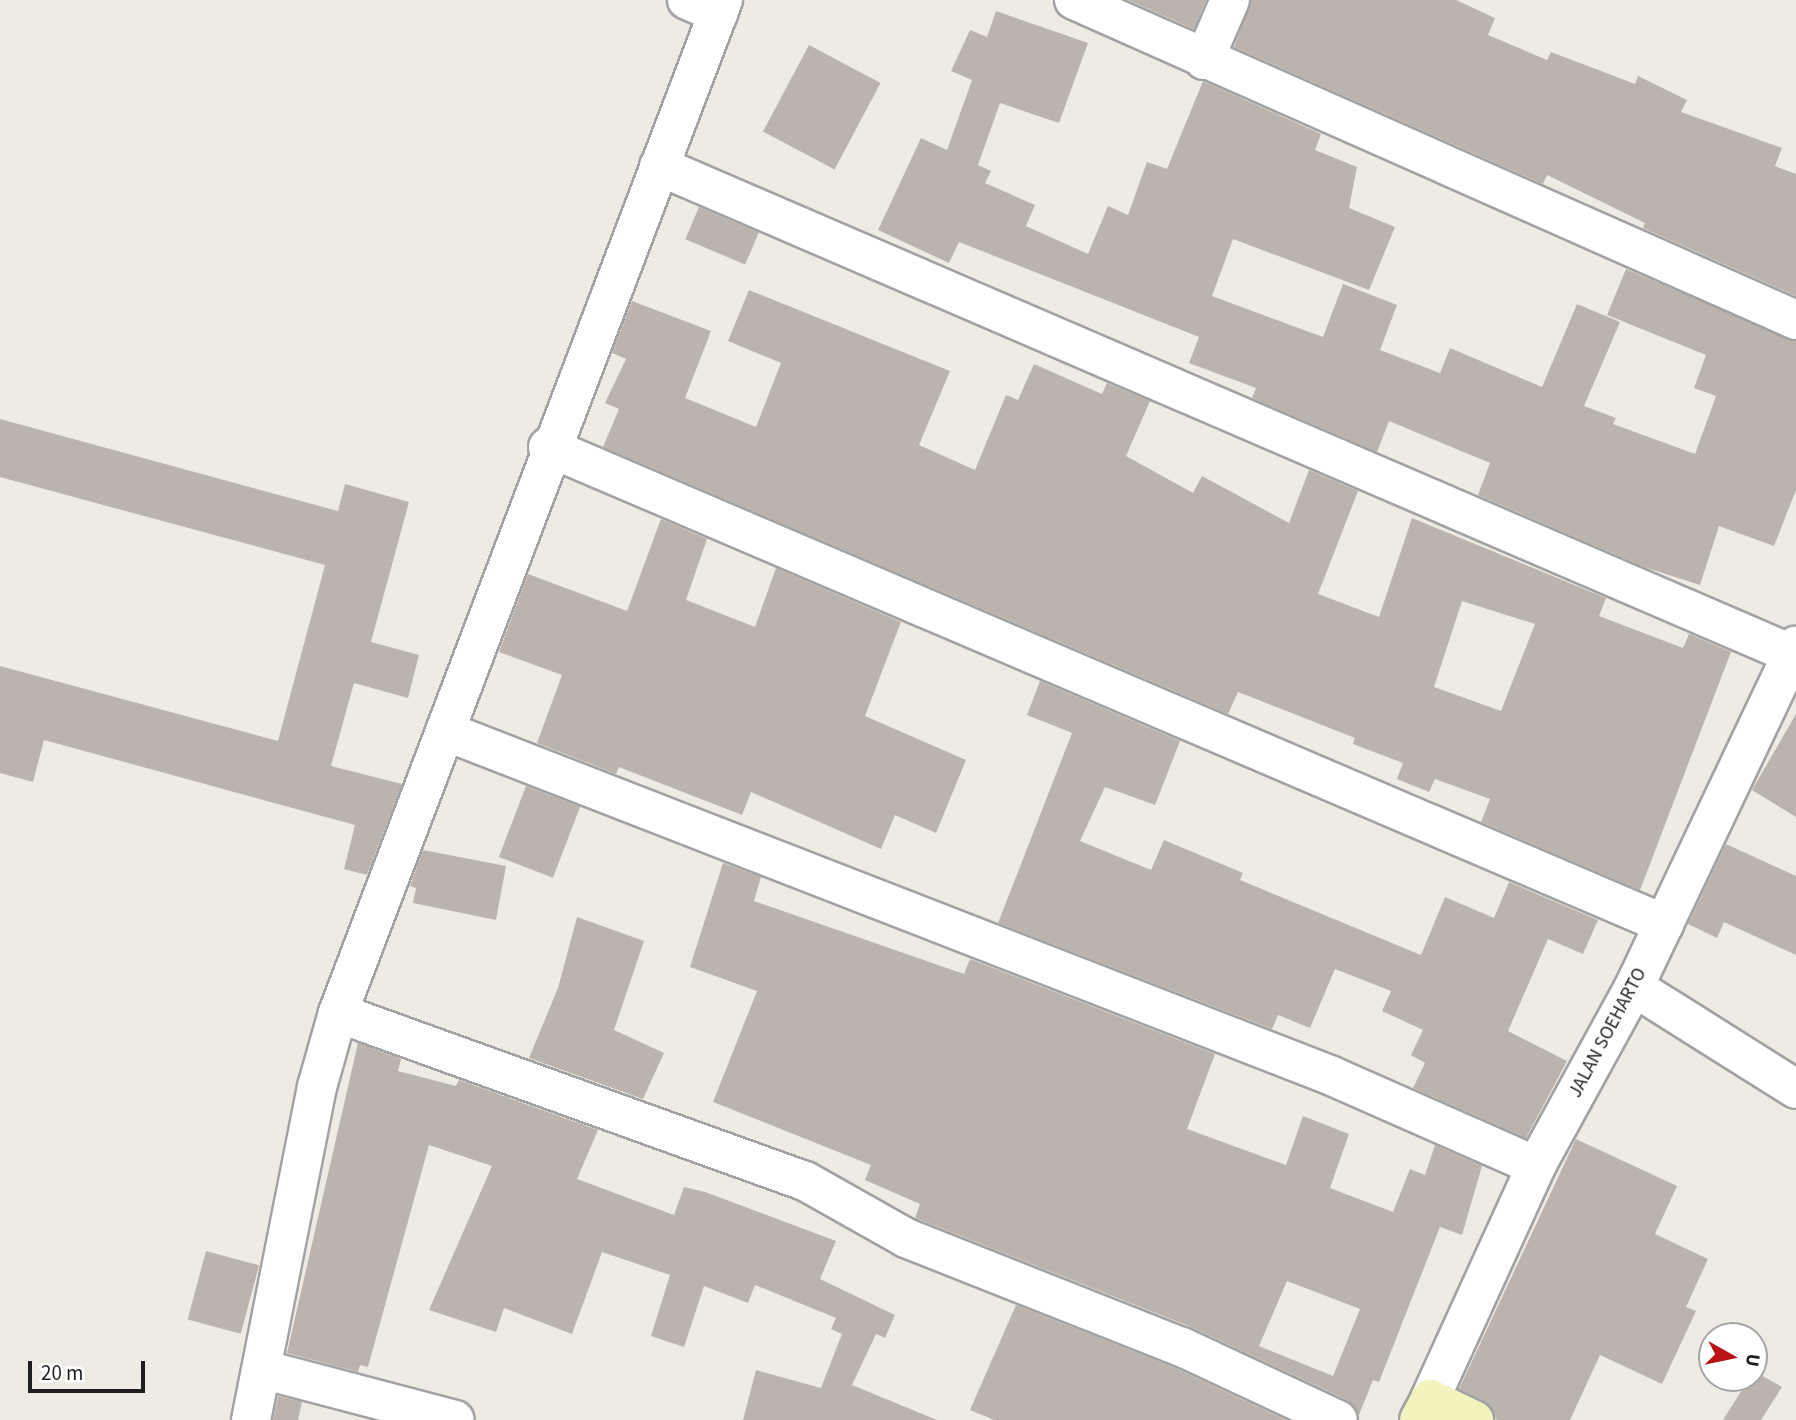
<!DOCTYPE html>
<style>
body{margin:0}
#map{position:relative;width:1796px;height:1420px;overflow:hidden;background:#eeebe5;font-family:"Source Sans 3",sans-serif}
div>[style]{position:absolute}
[style*='--x']{left:calc(var(--x)*1px);top:calc(var(--y)*1px);width:calc(var(--w)*1px);rotate:calc(var(--a)*1deg)}
.building>*{inset:0;background:#bbb4ae;transform-origin:0 0}
.roads{filter:drop-shadow(2px 0 #a2a2a2) drop-shadow(-2px 0 #a2a2a2) drop-shadow(0 2px #a2a2a2) drop-shadow(0 -2px #a2a2a2)}
.minor>*{height:38px;margin:-19px;padding:0 19px;transform-origin:19px;border-radius:19px;background:#fff}
.tertiary>*{height:38px;margin:-19px;padding:0 19px;transform-origin:19px;border-radius:19px;background:#fff}
.secondary>*{height:38px;margin:-19px;padding:0 19px;transform-origin:19px;border-radius:19px;background:#f2f3be}
span{translate:-50% -50%;white-space:nowrap;text-align:center;line-height:1.15;-webkit-text-stroke:5px #fff;paint-order:stroke}
.street-label{font-size:19px;color:#1e1e1e}
.north{position:absolute;left:1698px;top:1322px;width:70px;height:70px;box-sizing:border-box;background:#fff;border:2px solid #a5a5a5;border-radius:50%;rotate:99deg;font-size:19px;font-weight:700;line-height:28px;text-align:center;color:#1e1e1e}
.north::after{content:'';display:block;margin:auto;width:24px;height:32px;background:#b91316;clip-path:polygon(50% 0,100% 100%,50% 72%,0 100%)}
.scale{position:absolute;left:28px;top:1361px;width:117px;height:32px;box-sizing:border-box;border:4px solid #1e1e1e;border-top:0;padding-left:9px;font-size:21px;line-height:24px;white-space:nowrap;color:#1e1e1e;-webkit-text-stroke:5px #fff;paint-order:stroke}
</style>
<div id="map">
<div class="building">
<div style="clip-path:polygon(1128px 0,1206px 0,1194px 29px)"></div>
<div style="clip-path:polygon(1251px 0,1456px 0,1495px 18px,1488px 35px,1547px 60px,1551px 52px,1635px 84px,1638px 76px,1687px 100px,1681px 112px,1782px 148px,1775px 166px,1796px 174px,1796px 296px,1643px 228px,1645px 223px,1547px 175px,1543px 184px,1234px 47px)"></div>
<div style="clip-path:polygon(996px 11px,1088px 43px,1059px 123px,1000px 103px,978px 165px,991px 171px,985px 183px,1035px 205px,1026px 226px,1088px 254px,1108px 206px,1128px 215px,1147px 162px,1167px 169px,1203px 81px,1321px 134px,1315px 150px,1357px 167px,1349px 208px,1395px 227px,1369px 290px,1233px 239px,1212px 296px,1323px 337px,1343px 284px,1397px 305px,1380px 350px,1440px 373px,1450px 348px,1542px 387px,1577px 304px,1620px 322px,1584px 406px,1616px 418px,1613px 424px,1695px 454px,1716px 396px,1694px 388px,1706px 355px,1607px 315px,1626px 269px,1796px 341px,1796px 490px,1774px 546px,1719px 526px,1700px 585px,1644px 567px,1478px 495px,1490px 463px,1389px 421px,1377px 452px,1252px 398px,1256px 388px,1189px 363px,1199px 337px,959px 242px,949px 263px,878px 230px,921px 138px,947px 150px,972px 80px,951px 71px,970px 30px,987px 37px)"></div>
<div style="left:809px;top:45px;width:81px;height:98px;rotate:28deg"></div>
<div style="left:699px;top:207px;width:65px;height:35px;rotate:23deg"></div>
<div style="clip-path:polygon(evenodd,749px 290px,950px 371px,919px 445px,975px 470px,1006px 395px,1018px 400px,1034px 364px,1102px 394px,1107px 383px,1150px 401px,1126px 456px,1193px 493px,1202px 476px,1289px 523px,1309px 470px,1358px 491px,1318px 594px,1379px 617px,1412px 518px,1606px 598px,1599px 616px,1683px 648px,1689px 634px,1731px 652px,1640px 890px,1481px 822px,1490px 799px,1435px 779px,1429px 792px,1397px 779px,1403px 763px,1353px 744px,1355px 738px,1238px 692px,1228px 714px,603px 447px,619px 409px,605px 403px,626px 359px,612px 353px,632px 301px,711px 331px,685px 398px,756px 427px,781px 363px,728px 341px,749px 290px,1462px 601px,1535px 624px,1501px 711px,1434px 687px,1462px 601px)"></div>
<div style="clip-path:polygon(0 419px,338px 511px,345px 484px,409px 502px,371px 642px,419px 655px,408px 698px,354px 683px,331px 766px,402px 784px,367px 875px,344px 869px,355px 825px,44px 740px,33px 782px,0 773px,0 666px,278px 741px,325px 565px,0 477px)"></div>
<div style="clip-path:polygon(661px 519px,707px 539px,686px 600px,755px 627px,776px 568px,901px 622px,865px 716px,966px 760px,936px 833px,895px 815px,881px 849px,751px 792px,742px 815px,619px 767px,616px 774px,537px 743px,562px 675px,499px 652px,528px 574px,627px 611px)"></div>
<div style="clip-path:polygon(1040px 681px,1180px 741px,1155px 805px,1105px 787px,1080px 841px,1151px 870px,1164px 840px,1243px 873px,1240px 880px,1421px 955px,1445px 897px,1494px 918px,1509px 882px,1598px 920px,1583px 954px,1548px 939px,1508px 1031px,1567px 1061px,1526px 1138px,1413px 1088px,1425px 1063px,1411px 1055px,1423px 1030px,1382px 1011px,1391px 991px,1335px 969px,1310px 1028px,1278px 1015px,1272px 1029px,998px 923px,1072px 733px,1027px 715px)"></div>
<div style="clip-path:polygon(1796px 714px,1796px 817px,1752px 790px)"></div>
<div style="left:526px;top:786px;width:58px;height:76px;rotate:21deg"></div>
<div style="clip-path:polygon(1726px 844px,1796px 876px,1796px 955px,1724px 922px,1717px 938px,1688px 924px)"></div>
<div style="clip-path:polygon(423px 850px,506px 866px,496px 920px,413px 903px,416px 888px,410px 886px)"></div>
<div style="clip-path:polygon(evenodd,723px 863px,761px 877px,754px 901px,964px 974px,970px 959px,1215px 1054px,1187px 1129px,1286px 1165px,1303px 1116px,1349px 1134px,1330px 1188px,1393px 1212px,1410px 1169px,1425px 1175px,1435px 1145px,1482px 1166px,1462px 1235px,1440px 1227px,1379px 1382px,1373px 1380px,1359px 1415px,1347px 1400px,1191px 1327px,915px 1218px,920px 1204px,865px 1180px,871px 1165px,713px 1102px,757px 991px,690px 967px,723px 863px,1287px 1281px,1360px 1309px,1333px 1376px,1259px 1346px,1287px 1281px)"></div>
<div style="clip-path:polygon(577px 917px,644px 941px,614px 1030px,664px 1053px,643px 1099px,529px 1058px,558px 988px)"></div>
<div style="clip-path:polygon(358px 1043px,401px 1059px,398px 1071px,456px 1086px,459px 1080px,598px 1130px,577px 1179px,674px 1215px,684px 1187px,705px 1192px,836px 1241px,820px 1279px,895px 1315px,885px 1338px,876px 1334px,852px 1385px,937px 1420px,743px 1420px,756px 1370px,821px 1388px,842px 1334px,831px 1329px,836px 1318px,755px 1285px,748px 1303px,704px 1286px,684px 1347px,651px 1336px,670px 1275px,602px 1252px,572px 1334px,504px 1308px,496px 1332px,429px 1310px,492px 1166px,429px 1145px,368px 1367px,360px 1365px,358px 1372px,287px 1353px)"></div>
<div style="clip-path:polygon(1576px 1139px,1677px 1186px,1655px 1234px,1708px 1259px,1686px 1307px,1696px 1311px,1662px 1384px,1600px 1355px,1570px 1420px,1497px 1420px,1484px 1401px,1459px 1389px)"></div>
<div style="left:206px;top:1251px;width:55px;height:71px;rotate:15deg"></div>
<div style="clip-path:polygon(1016px 1305px,1173px 1367px,1286px 1420px,994px 1420px,970px 1410px)"></div>
<div style="clip-path:polygon(1754px 1371px,1782px 1387px,1761px 1420px,1723px 1420px)"></div>
<div style="clip-path:polygon(278px 1396px,302px 1402px,298px 1420px,273px 1420px)"></div>
</div>
<div class="roads">
<div class="minor">
<div style="--x:687;--y:0;--w:34;--a:23"></div>
<div style="--x:1074;--y:0;--w:790;--a:23.9"></div>
<div style="--x:1204;--y:60;--w:65;--a:-66.6"></div>
<div style="--x:659;--y:166;--w:1238;--a:23.31"></div>
<div style="--x:548;--y:447;--w:1214;--a:23.14"></div>
<div style="--x:445;--y:731;--w:952;--a:21.25"></div>
<div style="--x:1332;--y:1076;--w:223;--a:23.8"></div>
<div style="--x:1634;--y:987;--w:191;--a:32.2"></div>
<div style="--x:338;--y:1013;--w:496;--a:19.8"></div>
<div style="--x:805;--y:1181;--w:116;--a:29.4"></div>
<div style="--x:906;--y:1238;--w:297;--a:21.6"></div>
<div style="--x:1182;--y:1347;--w:172;--a:25.1"></div>
<div style="--x:265;--y:1370;--w:196;--a:14.7"></div>
<div style="--x:251;--y:1420;--w:339;--a:-78.8"></div>
<div style="--x:317;--y:1087;--w:77;--a:-74.2"></div>
<div style="--x:338;--y:1013;--w:1084;--a:-69.19"></div>
</div>
<div class="tertiary">
<div style="--x:1430;--y:1399;--w:256;--a:-65.5"></div>
<div style="--x:1536;--y:1166;--w:204;--a:-61.3"></div>
<div style="--x:1634;--y:987;--w:378;--a:-64.6"></div>
</div>
<div class="secondary">
<div style="--x:1419;--y:1420;--w:24;--a:-62"></div>
<div style="--x:1430;--y:1399;--w:49;--a:25.5"></div>
</div>
</div>
<div class="street-label">
<span style="left:1608px;top:1033px;rotate:-62deg">JALAN SOEHARTO</span>
</div>
<div class="north">U</div>
<div class="scale">20 m</div>
</div>
